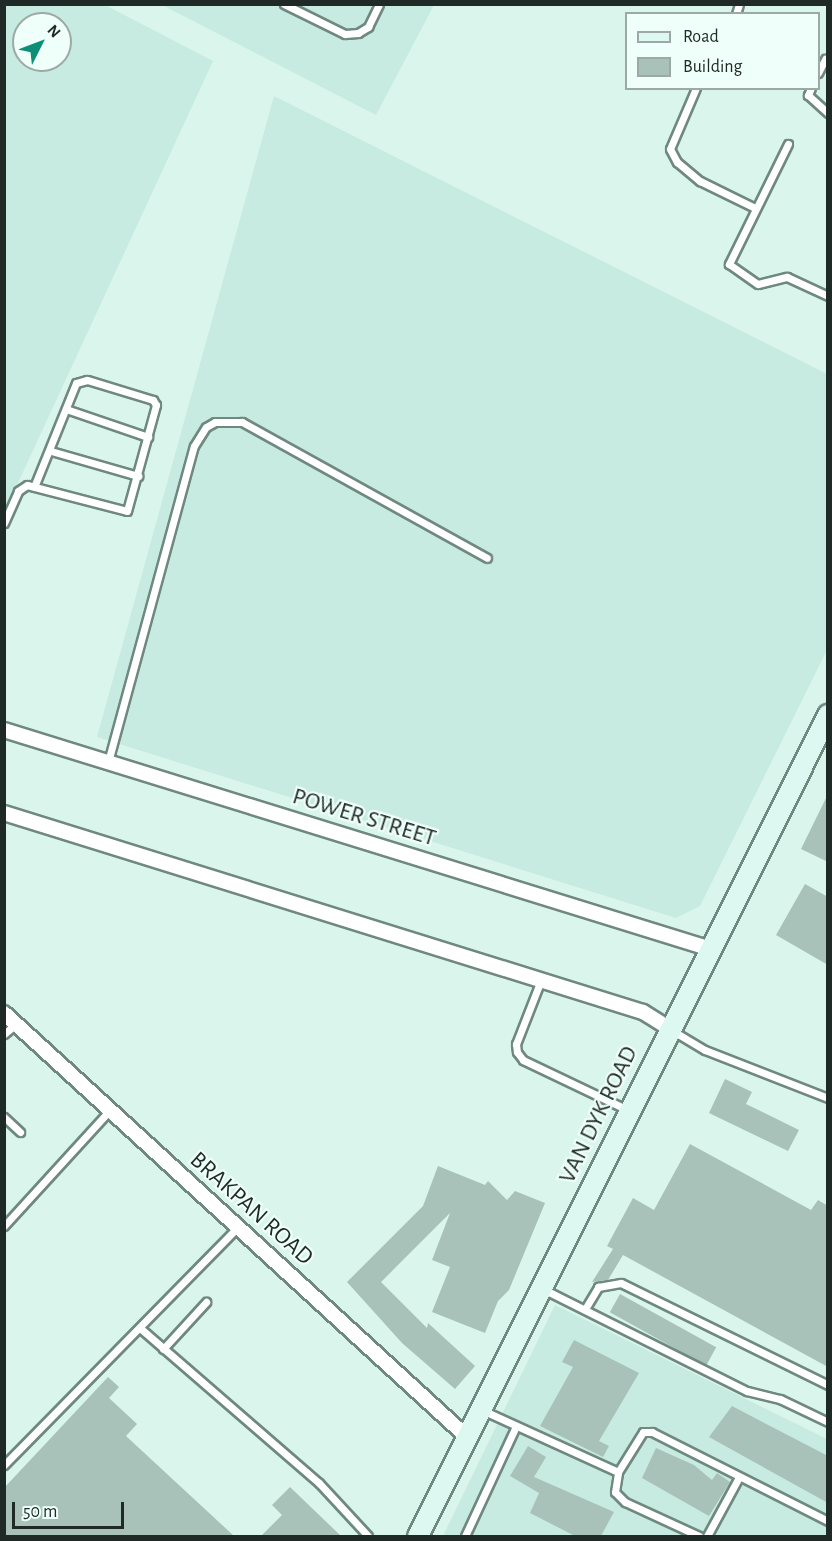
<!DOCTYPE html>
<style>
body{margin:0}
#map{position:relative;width:832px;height:1541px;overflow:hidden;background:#d9f5ec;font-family:"Alegreya Sans",sans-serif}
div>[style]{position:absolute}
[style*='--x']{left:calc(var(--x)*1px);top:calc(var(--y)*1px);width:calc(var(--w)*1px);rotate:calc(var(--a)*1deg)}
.built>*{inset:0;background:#c7ebe0}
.building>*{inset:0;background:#a8c2ba;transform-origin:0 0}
.roads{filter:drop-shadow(2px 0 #6f8880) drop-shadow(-2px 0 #6f8880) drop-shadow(0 2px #6f8880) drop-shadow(0 -2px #6f8880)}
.service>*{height:7px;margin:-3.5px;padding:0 3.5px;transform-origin:3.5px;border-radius:3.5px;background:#fff}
.minor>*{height:14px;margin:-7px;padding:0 7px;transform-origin:7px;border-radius:7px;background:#fff}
.secondary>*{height:20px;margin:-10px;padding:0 10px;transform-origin:10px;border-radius:10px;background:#dcf8f0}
span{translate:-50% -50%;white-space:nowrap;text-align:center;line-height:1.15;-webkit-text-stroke:4.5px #effffa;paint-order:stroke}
.street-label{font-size:24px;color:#1f2926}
.frame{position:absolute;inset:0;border:6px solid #1f2926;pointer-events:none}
.legend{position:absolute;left:625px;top:12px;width:195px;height:78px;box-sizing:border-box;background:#effffa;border:2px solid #9ca9a5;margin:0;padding:8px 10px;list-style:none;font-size:18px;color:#1f2926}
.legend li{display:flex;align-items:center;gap:12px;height:30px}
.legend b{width:30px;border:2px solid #9ca9a5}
.north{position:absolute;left:12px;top:12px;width:60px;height:60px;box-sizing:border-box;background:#effffa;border:2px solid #9ca9a5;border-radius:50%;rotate:48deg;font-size:16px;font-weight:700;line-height:24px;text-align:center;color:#1f2926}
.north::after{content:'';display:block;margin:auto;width:21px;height:27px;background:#0c8f76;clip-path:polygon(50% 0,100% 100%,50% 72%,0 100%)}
.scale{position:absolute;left:12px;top:1502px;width:112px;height:27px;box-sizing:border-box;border:3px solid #1f2926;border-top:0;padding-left:8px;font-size:18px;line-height:21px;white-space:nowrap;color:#1f2926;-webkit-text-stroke:4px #effffa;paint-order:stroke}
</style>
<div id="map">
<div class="built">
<div style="clip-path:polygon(evenodd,5px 4px,105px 5px,213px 61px,5px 511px,5px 4px,24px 24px,60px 24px,60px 60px,24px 60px,24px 24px)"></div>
<div style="clip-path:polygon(162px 5px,434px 5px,376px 115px)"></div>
<div style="clip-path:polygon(274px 96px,827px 374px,827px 650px,700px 906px,676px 918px,97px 737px)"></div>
<div style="clip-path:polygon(555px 1305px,827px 1439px,827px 1536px,443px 1536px)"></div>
</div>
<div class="building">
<div style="clip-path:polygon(828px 794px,828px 862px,801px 849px)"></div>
<div style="clip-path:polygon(805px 884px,828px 897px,828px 965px,776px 935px)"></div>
<div style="clip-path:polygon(725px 1079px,752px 1092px,746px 1104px,799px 1130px,788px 1151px,709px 1113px)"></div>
<div style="clip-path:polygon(690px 1144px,811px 1210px,818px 1200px,828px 1206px,828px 1367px,623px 1255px,608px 1280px,592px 1282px,613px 1249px,607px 1246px,633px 1198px,654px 1210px)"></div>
<div style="clip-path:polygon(438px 1166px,485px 1185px,488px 1181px,507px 1200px,515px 1191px,545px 1203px,509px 1290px,498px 1301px,485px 1333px,432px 1312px,450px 1267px,432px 1260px,450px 1213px,381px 1282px,427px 1328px,428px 1323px,475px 1366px,455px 1389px,402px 1343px,347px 1282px,423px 1206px)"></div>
<div style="left:620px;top:1294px;width:110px;height:21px;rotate:29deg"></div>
<div style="clip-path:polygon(574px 1340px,639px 1373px,599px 1441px,609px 1446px,603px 1457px,540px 1426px,573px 1367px,562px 1362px)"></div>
<div style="clip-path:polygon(108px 1377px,119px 1387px,109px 1398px,137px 1424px,126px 1436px,234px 1536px,4px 1536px,4px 1488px)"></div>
<div style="clip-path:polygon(732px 1406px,828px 1456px,828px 1503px,709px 1437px)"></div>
<div style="clip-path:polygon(528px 1446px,546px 1457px,534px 1477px,614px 1512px,601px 1536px,575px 1536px,530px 1513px,539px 1493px,510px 1476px)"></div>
<div style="clip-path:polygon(656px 1448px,694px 1465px,712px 1480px,717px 1473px,730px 1482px,709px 1516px,642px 1478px)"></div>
<div style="clip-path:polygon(290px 1487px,341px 1536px,261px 1536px,282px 1515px,272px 1505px)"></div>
</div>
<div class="roads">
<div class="service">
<div style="--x:284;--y:4;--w:68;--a:26.2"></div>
<div style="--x:345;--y:34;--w:13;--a:-4"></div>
<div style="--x:358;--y:33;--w:12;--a:-31"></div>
<div style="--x:368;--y:27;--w:25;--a:-64"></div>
<div style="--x:736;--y:14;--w:10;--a:-73"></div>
<div style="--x:818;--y:73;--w:16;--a:-63"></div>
<div style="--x:696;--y:88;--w:66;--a:113.1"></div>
<div style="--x:670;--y:149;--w:15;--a:62"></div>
<div style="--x:677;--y:162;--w:30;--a:40"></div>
<div style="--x:700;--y:181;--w:61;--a:26.1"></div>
<div style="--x:811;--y:88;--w:8;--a:113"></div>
<div style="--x:808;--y:95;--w:27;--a:42"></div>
<div style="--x:788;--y:144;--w:134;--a:116.2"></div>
<div style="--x:729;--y:264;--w:35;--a:35"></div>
<div style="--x:758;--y:284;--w:30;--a:-14"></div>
<div style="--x:787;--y:277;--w:45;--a:24.9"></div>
<div style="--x:66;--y:409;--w:87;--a:18.9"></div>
<div style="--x:51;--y:451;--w:91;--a:16"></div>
<div style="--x:4;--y:523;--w:35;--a:-66"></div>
<div style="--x:18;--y:491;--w:11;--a:-34"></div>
<div style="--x:27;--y:485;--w:103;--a:14.6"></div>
<div style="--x:127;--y:511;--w:110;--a:-74.7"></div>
<div style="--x:156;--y:405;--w:6;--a:-121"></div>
<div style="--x:153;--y:400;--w:69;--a:-163.1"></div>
<div style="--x:87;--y:380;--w:11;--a:165"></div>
<div style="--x:76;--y:383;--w:112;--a:112"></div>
<div style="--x:108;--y:762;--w:327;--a:-74.8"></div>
<div style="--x:194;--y:446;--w:22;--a:-58"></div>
<div style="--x:206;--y:427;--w:10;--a:-29"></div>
<div style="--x:215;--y:422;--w:27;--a:0"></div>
<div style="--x:242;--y:422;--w:280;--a:29"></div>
<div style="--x:541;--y:980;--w:69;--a:111.3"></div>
<div style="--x:516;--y:1044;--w:8;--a:83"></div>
<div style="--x:517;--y:1052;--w:10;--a:53"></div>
<div style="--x:523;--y:1060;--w:119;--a:25.5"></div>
<div style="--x:673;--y:1031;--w:37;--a:31"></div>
<div style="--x:705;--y:1050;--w:132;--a:21.3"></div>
<div style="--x:4;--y:1034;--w:16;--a:-40"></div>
<div style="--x:4;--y:1117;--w:22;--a:43"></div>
<div style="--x:4;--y:1226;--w:157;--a:-47.6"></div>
<div style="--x:543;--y:1289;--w:228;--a:26.6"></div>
<div style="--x:747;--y:1391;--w:34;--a:14"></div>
<div style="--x:780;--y:1399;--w:53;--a:25.6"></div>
<div style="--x:585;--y:1309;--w:26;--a:-59"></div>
<div style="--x:598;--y:1287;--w:23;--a:-10"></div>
<div style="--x:621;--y:1283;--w:231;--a:26.2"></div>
<div style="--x:140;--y:1328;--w:237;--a:40.9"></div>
<div style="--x:319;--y:1483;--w:72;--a:47.2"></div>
<div style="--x:163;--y:1349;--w:64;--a:-47.5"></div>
<div style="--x:482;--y:1410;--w:149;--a:24.5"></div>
<div style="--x:4;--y:1465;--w:334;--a:-45.5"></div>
<div style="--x:465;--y:1536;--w:121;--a:-65.1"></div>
<div style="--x:699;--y:1536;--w:81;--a:-155.3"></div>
<div style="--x:625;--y:1502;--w:14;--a:-135"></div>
<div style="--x:615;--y:1492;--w:20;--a:-81"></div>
<div style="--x:618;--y:1472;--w:47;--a:-58"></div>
<div style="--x:643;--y:1432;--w:9;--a:0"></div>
<div style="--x:652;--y:1432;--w:197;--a:26.8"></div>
<div style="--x:707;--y:1536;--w:67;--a:-61.5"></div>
</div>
<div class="minor">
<div style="--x:4;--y:730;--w:740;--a:17.21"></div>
<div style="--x:4;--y:813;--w:669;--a:17.3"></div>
<div style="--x:643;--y:1012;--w:32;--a:32"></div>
<div style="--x:4;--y:1013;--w:628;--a:42.48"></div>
</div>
<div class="secondary">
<div style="--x:418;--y:1536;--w:918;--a:-63.46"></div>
</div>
</div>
<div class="street-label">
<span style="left:364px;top:818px;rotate:17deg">POWER STREET</span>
<span style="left:599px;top:1115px;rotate:-64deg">VAN DYK ROAD</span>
<span style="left:251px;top:1209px;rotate:42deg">BRAKPAN ROAD</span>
</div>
<div class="frame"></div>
<ul class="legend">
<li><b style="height:8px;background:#dcf8f0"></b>Road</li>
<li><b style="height:16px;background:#a8c2ba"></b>Building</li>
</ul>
<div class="north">N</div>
<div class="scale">50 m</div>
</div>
